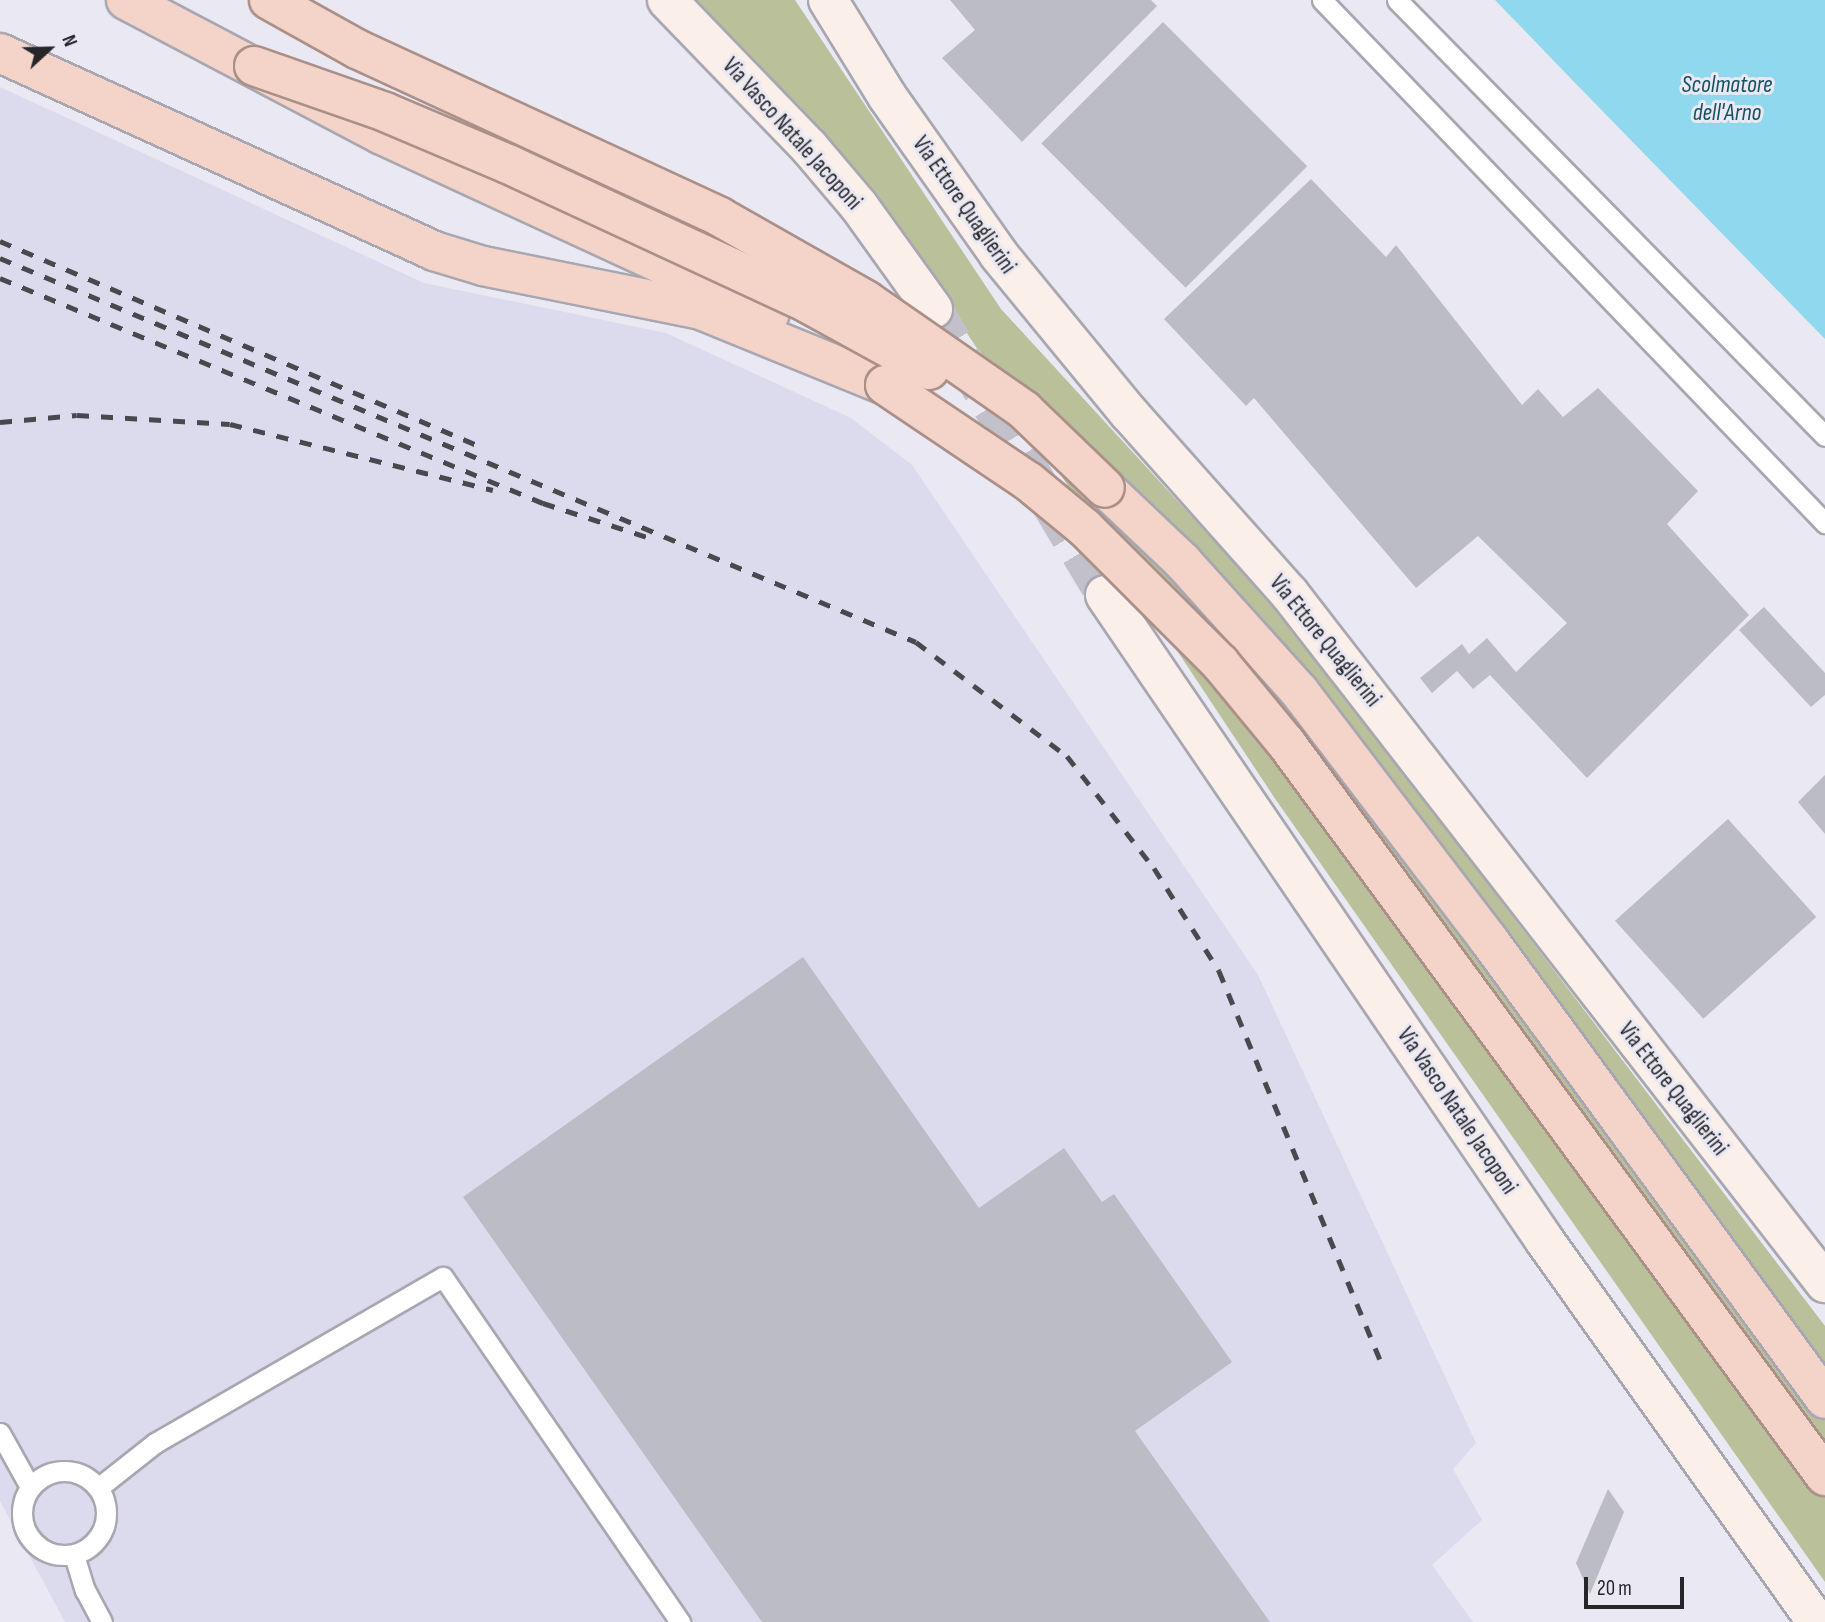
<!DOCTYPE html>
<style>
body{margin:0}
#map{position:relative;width:1825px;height:1622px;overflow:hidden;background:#e9e8f3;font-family:"Sofia Sans Condensed",sans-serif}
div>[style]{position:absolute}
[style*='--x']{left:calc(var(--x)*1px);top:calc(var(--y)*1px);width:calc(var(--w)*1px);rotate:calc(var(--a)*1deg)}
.built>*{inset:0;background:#dcdbed}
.green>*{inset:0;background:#b9c09a}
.water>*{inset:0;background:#8fd8ee}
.building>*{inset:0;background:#bcbcc6;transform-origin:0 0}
.secondary-tunnel>*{height:38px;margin-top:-19px;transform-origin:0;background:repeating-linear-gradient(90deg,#c2c1cb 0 38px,transparent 0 57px)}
.roads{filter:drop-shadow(2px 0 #a8a7b1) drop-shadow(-2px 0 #a8a7b1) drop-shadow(0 2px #a8a7b1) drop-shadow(0 -2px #a8a7b1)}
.service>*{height:19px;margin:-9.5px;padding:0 9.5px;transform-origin:9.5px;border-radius:9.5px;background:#fff}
.service>.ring{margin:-9.5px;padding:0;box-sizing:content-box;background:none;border:19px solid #fff;border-radius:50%}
.secondary>*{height:38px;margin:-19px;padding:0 19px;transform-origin:19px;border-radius:19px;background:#fbefea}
.trunk>*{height:38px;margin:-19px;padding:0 19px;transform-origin:19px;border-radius:19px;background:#f4d4c8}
.rail>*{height:5px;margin-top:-2.5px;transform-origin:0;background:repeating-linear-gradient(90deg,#49484e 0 12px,transparent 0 24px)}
.bridges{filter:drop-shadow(2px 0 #aa9088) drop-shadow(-2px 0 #aa9088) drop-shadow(0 2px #aa9088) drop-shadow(0 -2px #aa9088)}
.trunk-bridge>*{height:38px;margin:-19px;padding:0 19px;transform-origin:19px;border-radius:19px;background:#f4d4c8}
span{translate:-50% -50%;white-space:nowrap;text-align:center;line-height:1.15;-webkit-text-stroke:6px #e9e8f3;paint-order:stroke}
.street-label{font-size:23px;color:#26262a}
.water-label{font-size:24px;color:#145161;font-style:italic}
.north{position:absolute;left:14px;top:14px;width:70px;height:70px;-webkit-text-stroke:5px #e9e8f3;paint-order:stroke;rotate:68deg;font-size:19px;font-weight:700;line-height:28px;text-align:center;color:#26262a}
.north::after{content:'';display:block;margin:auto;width:24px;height:32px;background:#26262a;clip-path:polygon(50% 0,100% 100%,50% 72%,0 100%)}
.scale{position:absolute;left:1584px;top:1577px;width:100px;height:32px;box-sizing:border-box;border:4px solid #26262a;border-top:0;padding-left:9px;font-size:21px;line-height:24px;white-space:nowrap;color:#26262a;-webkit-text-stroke:5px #e9e8f3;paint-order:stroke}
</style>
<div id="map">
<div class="built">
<div style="clip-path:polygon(0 87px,424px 283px,666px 333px,851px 418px,912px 465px,1258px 975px,1476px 1443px,1453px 1469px,1482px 1520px,1432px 1565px,1473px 1622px,65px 1622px,0 1501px)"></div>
</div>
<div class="green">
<div style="clip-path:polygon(696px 0,795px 0,1001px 309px,1287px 620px,1825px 1326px,1825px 1582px,1276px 800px,937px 288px,800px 110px)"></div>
</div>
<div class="water">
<div style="clip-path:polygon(1495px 0,1825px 0,1825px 339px,1580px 88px)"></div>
</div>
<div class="building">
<div style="clip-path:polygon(950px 0,1151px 0,1157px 6px,1022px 142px,942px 58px,975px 30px)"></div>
<div style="left:1163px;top:22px;width:204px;height:172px;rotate:45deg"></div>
<div style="clip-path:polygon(1311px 179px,1386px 257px,1396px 245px,1522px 405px,1538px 389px,1563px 417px,1598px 388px,1698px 491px,1667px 524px,1749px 615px,1587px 778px,1490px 675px,1473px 689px,1457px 671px,1432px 693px,1420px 678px,1462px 644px,1469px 654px,1487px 638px,1516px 672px,1567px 623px,1478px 536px,1416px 588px,1254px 398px,1246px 406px,1164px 319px)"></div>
<div style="clip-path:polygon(1764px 607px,1825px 673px,1825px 695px,1811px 707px,1739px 630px)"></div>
<div style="clip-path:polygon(1825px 775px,1825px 834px,1798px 802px)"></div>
<div style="left:1728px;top:819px;width:132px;height:152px;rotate:48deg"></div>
<div style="clip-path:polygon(803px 957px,979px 1208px,1064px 1148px,1102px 1202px,1114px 1194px,1232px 1362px,1135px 1431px,1270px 1622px,762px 1622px,463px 1197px)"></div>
<div style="clip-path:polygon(1608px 1489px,1624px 1512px,1590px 1594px,1576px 1563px)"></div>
</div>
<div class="secondary-tunnel">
<div style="--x:933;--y:309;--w:334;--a:59"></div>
</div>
<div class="roads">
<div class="service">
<div style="--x:1322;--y:0;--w:726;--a:46.12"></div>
<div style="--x:1397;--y:0;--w:611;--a:45.53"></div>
<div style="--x:0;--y:1433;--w:62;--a:60.9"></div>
<div class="ring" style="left:22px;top:1471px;width:65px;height:65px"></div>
<div style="--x:98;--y:1488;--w:73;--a:-38.3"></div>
<div style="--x:155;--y:1443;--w:332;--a:-30"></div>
<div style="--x:443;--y:1277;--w:419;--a:55.5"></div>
<div style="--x:74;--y:1555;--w:37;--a:73"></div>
<div style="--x:85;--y:1590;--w:36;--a:62"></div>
</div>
<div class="secondary">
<div style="--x:667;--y:0;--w:204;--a:46"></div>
<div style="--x:809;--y:147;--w:77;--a:49.7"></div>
<div style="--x:859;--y:206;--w:127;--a:54.3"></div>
<div style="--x:828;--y:0;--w:113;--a:58.4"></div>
<div style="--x:887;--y:96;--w:194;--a:54.8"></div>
<div style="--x:999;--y:255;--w:205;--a:50.6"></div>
<div style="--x:1129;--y:413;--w:241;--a:48.4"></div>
<div style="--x:1289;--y:593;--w:874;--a:52.16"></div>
<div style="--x:1105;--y:595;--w:782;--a:55.74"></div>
<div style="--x:1545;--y:1241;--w:468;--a:54.5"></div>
</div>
<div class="trunk">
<div style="--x:126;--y:0;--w:289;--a:27.8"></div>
<div style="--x:382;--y:135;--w:427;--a:24.8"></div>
<div style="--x:0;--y:53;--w:477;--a:24.5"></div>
<div style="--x:434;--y:251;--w:51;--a:17"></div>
<div style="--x:483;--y:266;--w:222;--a:11.4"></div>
<div style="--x:701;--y:310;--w:199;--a:22.2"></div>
<div style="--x:1105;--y:488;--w:106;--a:43.5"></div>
<div style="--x:1182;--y:561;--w:175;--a:48"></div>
<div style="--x:1299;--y:691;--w:312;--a:52.7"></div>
<div style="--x:1488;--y:939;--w:570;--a:53.77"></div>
</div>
</div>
<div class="rail">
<div style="--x:0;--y:241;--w:526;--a:23.16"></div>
<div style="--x:0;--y:258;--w:993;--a:22.74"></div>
<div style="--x:916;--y:642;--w:189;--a:37.1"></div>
<div style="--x:1067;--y:756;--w:142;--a:52.2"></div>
<div style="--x:1154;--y:868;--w:122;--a:57.7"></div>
<div style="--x:1219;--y:971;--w:420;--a:67.5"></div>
<div style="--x:0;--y:278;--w:588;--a:22.51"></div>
<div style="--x:543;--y:503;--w:113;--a:18.1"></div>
<div style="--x:0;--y:422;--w:77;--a:-5.2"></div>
<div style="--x:77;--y:415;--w:153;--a:3.4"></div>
<div style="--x:230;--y:424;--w:271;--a:14.1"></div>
</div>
<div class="bridges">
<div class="trunk-bridge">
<div style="--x:269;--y:0;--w:101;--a:29.1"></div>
<div style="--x:357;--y:49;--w:400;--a:24.8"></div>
<div style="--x:720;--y:217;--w:168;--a:29.6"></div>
<div style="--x:866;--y:300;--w:193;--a:34.8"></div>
<div style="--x:1024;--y:410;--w:112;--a:43.9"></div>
<div style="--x:254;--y:66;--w:139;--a:19.3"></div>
<div style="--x:385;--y:112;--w:134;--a:22.9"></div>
<div style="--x:508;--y:164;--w:332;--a:24.9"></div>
<div style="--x:809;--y:304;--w:137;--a:28.8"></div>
<div style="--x:885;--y:385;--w:172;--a:33.9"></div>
<div style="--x:1028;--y:481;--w:74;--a:39.5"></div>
<div style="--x:1085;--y:528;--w:191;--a:45"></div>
<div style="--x:1220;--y:663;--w:104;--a:50.5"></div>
<div style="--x:1286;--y:743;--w:910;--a:53.67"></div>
</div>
</div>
<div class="street-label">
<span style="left:792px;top:134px;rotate:48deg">Via Vasco Natale Jacoponi</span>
<span style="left:964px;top:205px;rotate:55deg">Via Ettore Quaglierini</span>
<span style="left:1325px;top:641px;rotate:51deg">Via Ettore Quaglierini</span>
<span style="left:1673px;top:1089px;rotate:52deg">Via Ettore Quaglierini</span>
<span style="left:1457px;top:1111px;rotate:56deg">Via Vasco Natale Jacoponi</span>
</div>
<div class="water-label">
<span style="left:1727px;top:99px">Scolmatore<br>dell'Arno</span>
</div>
<div class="north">N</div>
<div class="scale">20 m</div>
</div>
